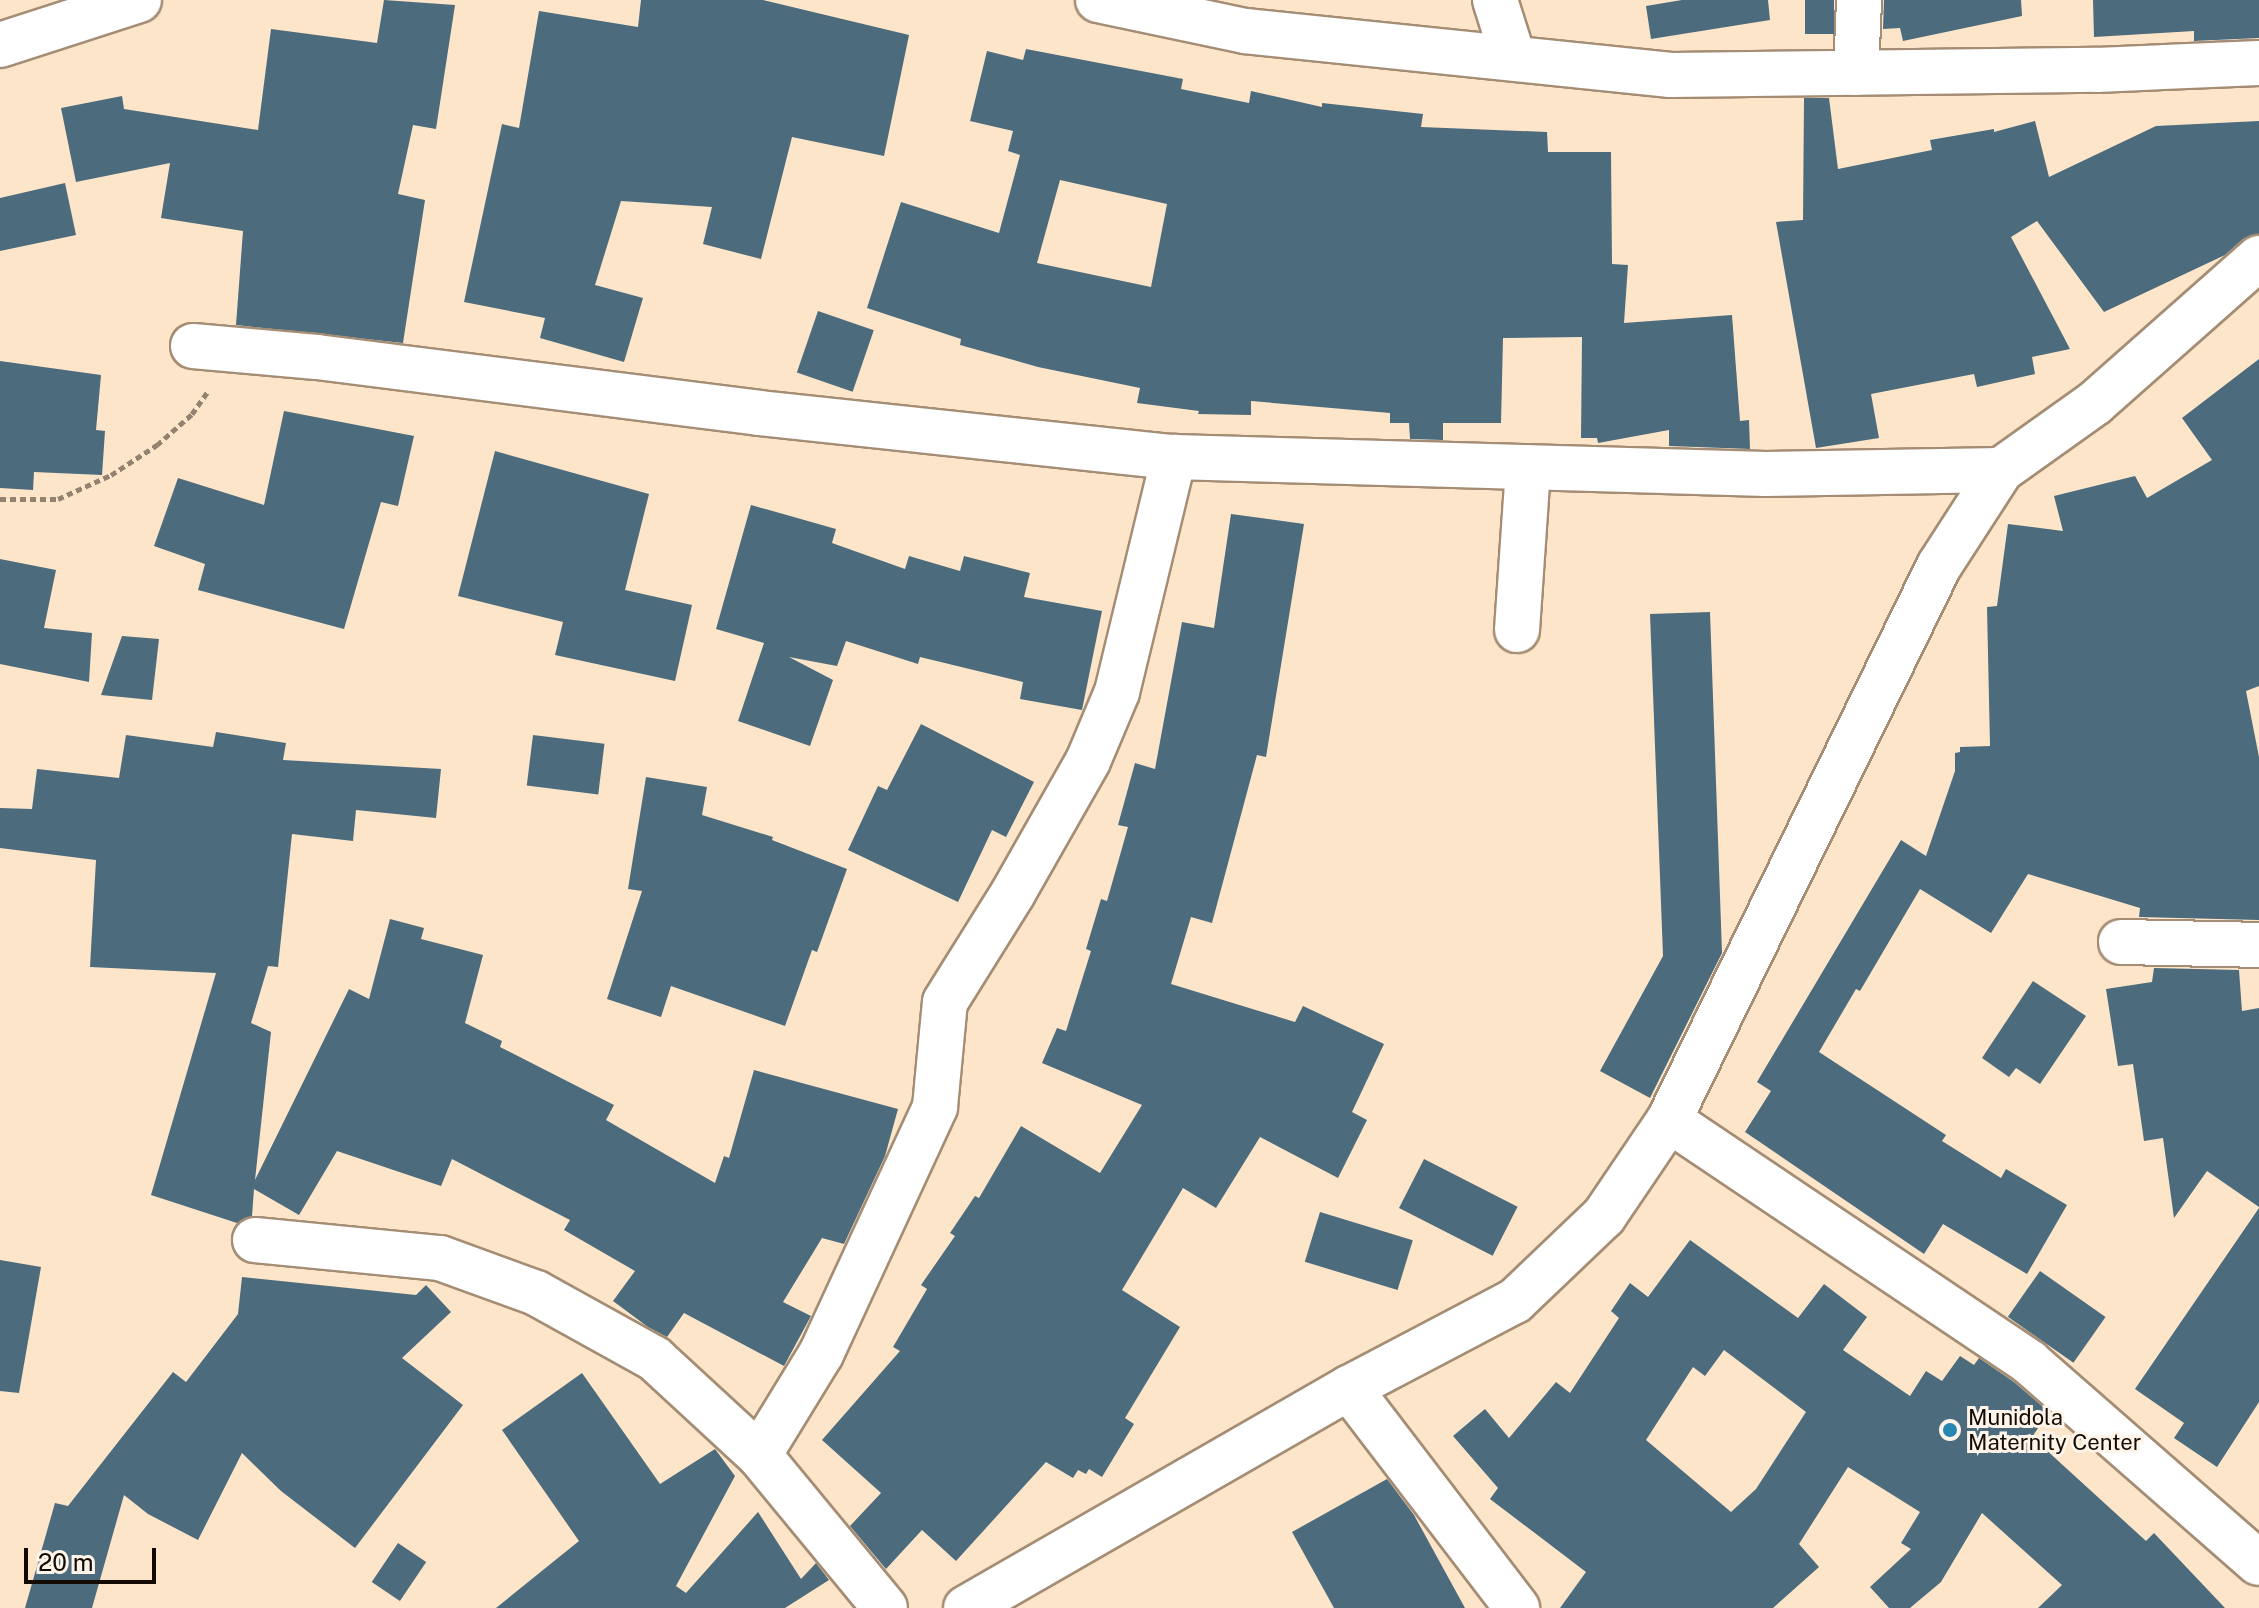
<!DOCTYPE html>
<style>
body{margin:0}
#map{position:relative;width:2259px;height:1608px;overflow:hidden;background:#fde5ca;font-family:"Public Sans",sans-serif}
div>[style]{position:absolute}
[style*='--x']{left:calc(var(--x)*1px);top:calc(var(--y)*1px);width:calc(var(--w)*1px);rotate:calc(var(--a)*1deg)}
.building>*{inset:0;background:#4c6b7c;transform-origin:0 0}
.path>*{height:5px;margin-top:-2.5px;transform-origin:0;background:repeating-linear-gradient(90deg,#938270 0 6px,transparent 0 10px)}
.roads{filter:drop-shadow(2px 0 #a48d74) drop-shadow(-2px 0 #a48d74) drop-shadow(0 2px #a48d74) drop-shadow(0 -2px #a48d74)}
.minor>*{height:44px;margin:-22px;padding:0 22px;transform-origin:22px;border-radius:22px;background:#fff}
.dots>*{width:22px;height:22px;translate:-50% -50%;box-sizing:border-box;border:4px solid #fef4ea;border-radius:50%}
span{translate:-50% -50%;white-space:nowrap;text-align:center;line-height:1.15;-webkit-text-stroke:6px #fef4ea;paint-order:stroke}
.poi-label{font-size:22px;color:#120a03}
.left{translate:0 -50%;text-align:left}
.scale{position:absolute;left:24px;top:1548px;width:132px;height:36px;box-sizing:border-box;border:4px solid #120a03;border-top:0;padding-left:10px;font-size:24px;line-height:28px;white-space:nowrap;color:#120a03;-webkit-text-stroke:6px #fef4ea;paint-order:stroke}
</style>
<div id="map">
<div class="building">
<div style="clip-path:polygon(384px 0,455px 5px,436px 129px,413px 125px,398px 194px,425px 200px,403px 343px,236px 325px,243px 231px,161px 218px,170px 163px,76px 182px,61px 108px,122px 96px,124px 109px,258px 130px,271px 29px,377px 43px)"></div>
<div style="clip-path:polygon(641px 0,763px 0,909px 35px,884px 156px,792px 137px,761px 259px,703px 244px,712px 207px,621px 201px,595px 285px,643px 298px,624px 362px,540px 338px,545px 318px,464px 302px,502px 124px,519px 128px,539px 11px,638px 27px)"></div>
<div style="clip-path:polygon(1682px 0,1768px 0,1770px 20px,1651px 39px,1646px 6px)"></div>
<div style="left:1805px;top:0;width:29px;height:34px"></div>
<div style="clip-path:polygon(1884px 0,2021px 0,2022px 16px,1903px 41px,1900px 28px,1883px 29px)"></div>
<div style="clip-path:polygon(2093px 0,2259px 0,2259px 38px,2194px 41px,2194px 31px,2094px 37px)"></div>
<div style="clip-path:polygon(evenodd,1026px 49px,1183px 79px,1181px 89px,1249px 103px,1251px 91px,1322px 107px,1322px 103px,1423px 114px,1421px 127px,1547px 132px,1548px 152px,1611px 152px,1612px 264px,1628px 265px,1624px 323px,1732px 315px,1740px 421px,1749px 420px,1750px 449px,1669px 446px,1669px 430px,1598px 443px,1597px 438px,1581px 438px,1582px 337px,1503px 338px,1501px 423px,1443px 423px,1443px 440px,1410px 439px,1409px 423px,1390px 423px,1390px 413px,1251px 401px,1251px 415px,1198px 414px,1199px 411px,1137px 403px,1140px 388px,1038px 367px,960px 345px,961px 339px,867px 308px,901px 202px,999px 233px,1020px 155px,1008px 151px,1013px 131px,970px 121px,987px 51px,1023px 60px,1026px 49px,1060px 180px,1167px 204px,1151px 287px,1037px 263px,1060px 180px)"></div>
<div style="clip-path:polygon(1804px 98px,1829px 98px,1838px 169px,1932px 150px,1930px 140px,1994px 129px,1994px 132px,2035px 121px,2049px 177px,2156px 126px,2259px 121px,2259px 234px,2243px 239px,2225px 255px,2104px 312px,2037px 221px,2011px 237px,2070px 349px,2032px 357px,2035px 374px,1977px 387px,1974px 374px,1871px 394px,1879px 438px,1816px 448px,1776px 222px,1803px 220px)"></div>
<div style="clip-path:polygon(65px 183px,76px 235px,0 251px,0 198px)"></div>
<div style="left:818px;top:311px;width:59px;height:65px;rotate:19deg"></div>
<div style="clip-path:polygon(2259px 359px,2259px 686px,2246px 691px,2259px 757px,2259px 920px,2139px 917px,2140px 908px,2028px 874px,1991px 933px,1920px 889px,1860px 991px,1856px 989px,1819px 1052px,1946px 1135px,1942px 1141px,2001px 1178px,2006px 1169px,2067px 1205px,2027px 1274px,1943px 1224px,1924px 1254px,1745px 1132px,1771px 1091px,1757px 1082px,1901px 840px,1926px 856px,1955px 771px,1955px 753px,1960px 752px,1960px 747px,1990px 746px,1987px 607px,1997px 606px,2008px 524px,2063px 531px,2054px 496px,2135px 476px,2147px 498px,2212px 460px,2182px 418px)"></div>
<div style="clip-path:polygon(0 361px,101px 375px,96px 430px,105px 431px,102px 475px,34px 472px,33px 490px,0 488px)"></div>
<div style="clip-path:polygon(284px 411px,414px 436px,398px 506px,381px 502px,344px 629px,198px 590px,205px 564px,154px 546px,178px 478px,264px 505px)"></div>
<div style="clip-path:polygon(495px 451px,649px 494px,625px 590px,692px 605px,675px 681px,555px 655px,563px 622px,458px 596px)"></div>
<div style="clip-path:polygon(751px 505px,836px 529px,832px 543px,905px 569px,909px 556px,960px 571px,964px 556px,1030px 573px,1024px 597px,1102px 611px,1082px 710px,1020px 699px,1023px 682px,920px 657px,918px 664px,846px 641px,837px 666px,789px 657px,833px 680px,810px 746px,738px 721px,764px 643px,716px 629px)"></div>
<div style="clip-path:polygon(1231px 514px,1304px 524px,1266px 757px,1257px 755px,1212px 923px,1191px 917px,1171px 984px,1295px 1022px,1303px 1006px,1384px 1044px,1352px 1112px,1367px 1120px,1338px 1178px,1260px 1137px,1216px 1208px,1183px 1188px,1122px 1290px,1180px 1327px,1125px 1418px,1134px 1424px,1102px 1477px,1089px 1469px,1086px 1474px,1078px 1470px,1073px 1478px,1046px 1462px,956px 1561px,922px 1530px,886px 1569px,850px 1526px,881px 1493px,822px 1440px,900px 1351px,893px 1347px,927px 1289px,921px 1285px,955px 1236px,950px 1233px,975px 1196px,979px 1198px,1021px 1126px,1100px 1173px,1142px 1105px,1042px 1063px,1057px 1028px,1066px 1031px,1091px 951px,1086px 949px,1101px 899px,1107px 901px,1128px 827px,1118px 825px,1135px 763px,1155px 769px,1182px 622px,1214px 628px)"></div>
<div style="clip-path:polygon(0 559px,56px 570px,44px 628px,92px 633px,89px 682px,0 664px)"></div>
<div style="clip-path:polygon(1710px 612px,1722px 953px,1650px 1098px,1600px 1071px,1663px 956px,1650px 614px)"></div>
<div style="clip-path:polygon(122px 636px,159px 639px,152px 700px,101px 695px)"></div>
<div style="clip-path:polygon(921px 724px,1034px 782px,1006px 837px,992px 830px,958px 902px,848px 850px,878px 786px,887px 790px)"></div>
<div style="clip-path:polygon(216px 732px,286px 743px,283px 760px,441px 769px,436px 818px,356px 810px,353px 841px,292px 834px,278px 967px,268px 966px,251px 1023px,271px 1032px,255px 1180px,349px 989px,369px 999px,390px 919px,424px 928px,421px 939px,483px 955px,465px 1023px,502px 1041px,500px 1047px,614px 1105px,606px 1120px,715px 1183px,724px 1156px,729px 1158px,754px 1070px,898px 1109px,885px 1156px,844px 1244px,822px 1238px,783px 1302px,811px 1316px,784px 1366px,684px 1313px,667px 1337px,648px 1327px,613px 1301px,635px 1271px,564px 1230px,570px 1220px,452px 1159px,441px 1186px,337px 1151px,299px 1215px,254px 1189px,252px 1216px,237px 1223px,151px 1195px,216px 973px,90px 967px,96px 860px,0 848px,0 808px,32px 809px,37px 769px,119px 778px,126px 735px,213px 747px)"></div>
<div style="left:533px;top:735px;width:72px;height:51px;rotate:7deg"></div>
<div style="clip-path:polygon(646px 777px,707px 787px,702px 815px,773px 837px,772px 840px,847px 869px,817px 952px,812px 950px,785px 1026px,671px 986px,661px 1017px,607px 999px,642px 891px,628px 889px)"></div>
<div style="clip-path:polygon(2154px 968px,2239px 970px,2242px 1011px,2259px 1008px,2259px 1207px,2207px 1171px,2174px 1218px,2163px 1138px,2144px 1141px,2133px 1064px,2118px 1066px,2106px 989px,2152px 982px)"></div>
<div style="clip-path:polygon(2033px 981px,2086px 1016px,2040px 1084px,2016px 1068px,2009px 1077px,1982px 1058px)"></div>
<div style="left:1424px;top:1159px;width:105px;height:55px;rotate:27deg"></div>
<div style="clip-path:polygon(2259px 1208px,2259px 1402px,2217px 1467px,2174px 1438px,2184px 1423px,2135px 1389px)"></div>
<div style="left:1320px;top:1212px;width:97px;height:52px;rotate:17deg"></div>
<div style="clip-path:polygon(evenodd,1690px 1240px,1798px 1318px,1824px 1284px,1867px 1317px,1843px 1350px,1910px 1396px,1926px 1371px,1942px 1381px,1960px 1356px,1974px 1365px,1979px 1358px,2014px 1382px,2049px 1412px,2032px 1437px,2146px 1541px,2154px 1533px,2225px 1608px,2038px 1608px,2062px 1585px,1982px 1513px,1941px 1582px,1910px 1608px,1889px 1608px,1870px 1587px,1911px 1549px,1901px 1543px,1920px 1512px,1848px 1467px,1799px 1544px,1819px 1567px,1773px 1608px,1560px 1608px,1586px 1572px,1490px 1499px,1498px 1488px,1453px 1436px,1485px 1409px,1509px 1438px,1556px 1382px,1570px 1393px,1619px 1318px,1611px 1311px,1630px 1283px,1648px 1297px,1690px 1240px,1724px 1350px,1806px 1412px,1756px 1489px,1731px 1512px,1646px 1440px,1693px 1367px,1705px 1376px,1724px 1350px)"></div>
<div style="clip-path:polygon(0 1260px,41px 1267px,19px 1393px,0 1391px)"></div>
<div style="left:2040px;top:1271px;width:80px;height:56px;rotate:35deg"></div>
<div style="clip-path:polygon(242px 1277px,416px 1295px,426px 1285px,451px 1312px,402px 1358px,463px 1405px,355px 1548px,281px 1491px,242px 1453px,198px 1540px,148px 1514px,124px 1495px,92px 1608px,25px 1608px,55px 1503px,68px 1506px,173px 1372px,186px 1382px,238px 1314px)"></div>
<div style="clip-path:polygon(582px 1373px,660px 1484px,715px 1449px,735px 1476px,676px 1586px,686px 1593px,758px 1512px,801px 1579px,816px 1563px,829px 1580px,785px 1608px,496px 1608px,579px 1541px,502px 1430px)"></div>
<div style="clip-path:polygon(1387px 1479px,1414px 1515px,1465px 1608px,1334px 1608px,1292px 1532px)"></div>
<div style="left:398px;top:1543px;width:34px;height:47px;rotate:34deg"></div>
</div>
<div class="path">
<div style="--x:0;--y:499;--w:58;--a:0"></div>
<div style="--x:58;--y:499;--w:58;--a:-24.4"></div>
<div style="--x:111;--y:475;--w:55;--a:-33.1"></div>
<div style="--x:157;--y:445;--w:47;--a:-41.5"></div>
<div style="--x:192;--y:414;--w:29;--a:-55"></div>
</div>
<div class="roads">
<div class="minor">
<div style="--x:1098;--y:0;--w:150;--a:11.9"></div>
<div style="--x:1245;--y:31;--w:428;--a:5.9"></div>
<div style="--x:1671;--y:75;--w:426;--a:-0.7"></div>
<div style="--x:2097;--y:70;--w:162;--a:-2.5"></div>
<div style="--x:1495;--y:0;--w:60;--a:72.5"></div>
<div style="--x:0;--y:45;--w:146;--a:-17.9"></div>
<div style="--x:1856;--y:73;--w:73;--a:-87.6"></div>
<div style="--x:193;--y:346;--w:124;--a:5.1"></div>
<div style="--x:317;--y:357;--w:446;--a:7.2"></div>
<div style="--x:759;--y:413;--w:417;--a:6.1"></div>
<div style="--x:1174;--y:457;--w:592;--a:1.64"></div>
<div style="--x:1766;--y:474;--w:235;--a:-1"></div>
<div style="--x:1517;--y:630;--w:163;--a:-86.1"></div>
<div style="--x:2121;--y:942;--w:138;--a:1.2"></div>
<div style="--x:1669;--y:1120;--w:434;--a:33.9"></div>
<div style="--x:2029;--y:1362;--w:305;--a:41.2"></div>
<div style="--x:255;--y:1240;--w:186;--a:5.6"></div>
<div style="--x:440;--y:1258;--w:102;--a:20"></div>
<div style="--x:536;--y:1293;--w:136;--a:29"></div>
<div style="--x:655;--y:1359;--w:142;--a:42.7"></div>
<div style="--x:759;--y:1455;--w:198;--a:50.5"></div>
<div style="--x:1349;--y:1388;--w:277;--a:52.6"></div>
<div style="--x:759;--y:1455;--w:119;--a:-58.5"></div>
<div style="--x:821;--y:1354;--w:272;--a:-65.2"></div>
<div style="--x:935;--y:1107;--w:105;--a:-84.6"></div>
<div style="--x:945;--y:1002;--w:128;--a:-58"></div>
<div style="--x:1013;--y:893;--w:152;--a:-60.4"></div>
<div style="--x:1088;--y:761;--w:75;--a:-67.2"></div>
<div style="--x:1117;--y:692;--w:242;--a:-76.4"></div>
<div style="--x:966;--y:1608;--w:442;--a:-29.9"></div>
<div style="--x:1349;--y:1388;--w:187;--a:-27.7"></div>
<div style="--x:1515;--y:1301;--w:123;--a:-43.7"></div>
<div style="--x:1604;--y:1216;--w:116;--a:-55.9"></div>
<div style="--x:1669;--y:1120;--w:616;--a:-64.02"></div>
<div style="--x:1939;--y:566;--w:114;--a:-57.1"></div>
<div style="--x:2001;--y:470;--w:115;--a:-35.5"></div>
<div style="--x:2095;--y:403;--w:219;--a:-41.5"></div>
</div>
</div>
<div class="dots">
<div style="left:1950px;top:1430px;background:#2587b2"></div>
</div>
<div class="poi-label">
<span class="left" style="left:1968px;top:1430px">Munidola<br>Maternity Center</span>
</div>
<div class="scale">20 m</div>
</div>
